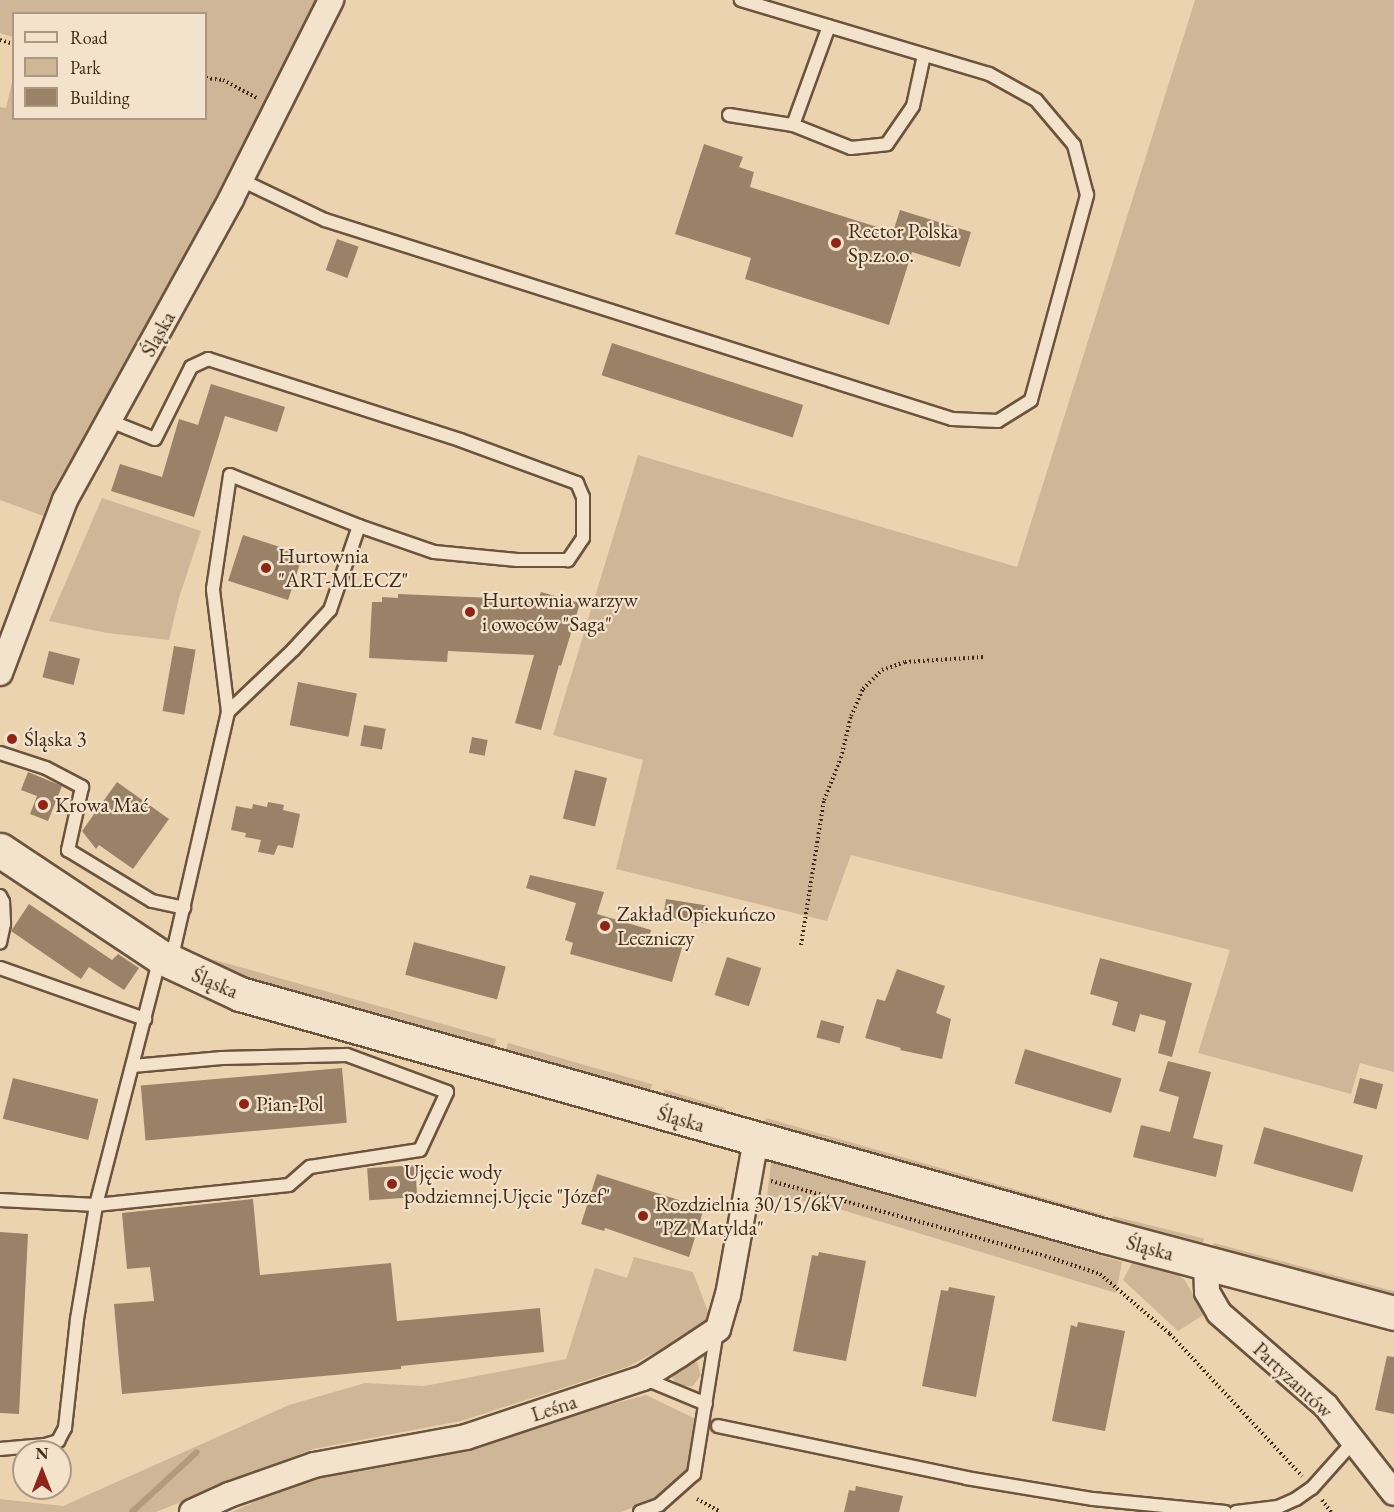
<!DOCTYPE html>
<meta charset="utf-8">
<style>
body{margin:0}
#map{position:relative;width:1394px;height:1512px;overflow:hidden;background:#ecd3b0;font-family:"EB Garamond",serif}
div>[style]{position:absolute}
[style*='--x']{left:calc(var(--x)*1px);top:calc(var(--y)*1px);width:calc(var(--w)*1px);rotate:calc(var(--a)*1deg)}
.green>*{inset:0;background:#cfb696;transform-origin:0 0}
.stream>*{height:6px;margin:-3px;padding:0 3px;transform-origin:3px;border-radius:3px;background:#b29a7c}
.building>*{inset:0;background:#998267;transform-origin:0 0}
.path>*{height:4px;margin-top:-2px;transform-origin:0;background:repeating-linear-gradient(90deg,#402a18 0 1.5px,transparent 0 4.5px)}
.roads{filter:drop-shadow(2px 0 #6b543e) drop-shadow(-2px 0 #6b543e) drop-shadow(0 2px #6b543e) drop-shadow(0 -2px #6b543e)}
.service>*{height:12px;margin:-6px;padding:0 6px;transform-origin:6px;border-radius:6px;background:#f3e2cc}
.minor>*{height:24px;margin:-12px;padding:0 12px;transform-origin:12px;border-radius:12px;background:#f3e2cc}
.secondary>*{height:33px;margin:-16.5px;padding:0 16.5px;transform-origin:16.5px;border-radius:16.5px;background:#f3e2cc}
.dots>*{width:16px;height:16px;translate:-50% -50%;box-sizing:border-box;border:3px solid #f3e2cc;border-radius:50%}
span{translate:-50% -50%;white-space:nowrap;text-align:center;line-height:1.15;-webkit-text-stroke:4.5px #f3e2cc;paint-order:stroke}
.poi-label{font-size:21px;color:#402a18}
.left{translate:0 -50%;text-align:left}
.street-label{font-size:21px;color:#402a18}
.legend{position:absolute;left:12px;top:12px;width:195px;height:108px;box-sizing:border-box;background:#f3e2cc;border:2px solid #ab9884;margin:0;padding:8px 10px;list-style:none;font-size:18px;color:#402a18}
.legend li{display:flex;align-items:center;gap:12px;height:30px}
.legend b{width:30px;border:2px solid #ab9884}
.north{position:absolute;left:12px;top:1440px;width:60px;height:60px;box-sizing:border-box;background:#f3e2cc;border:2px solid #ab9884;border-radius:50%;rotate:0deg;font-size:16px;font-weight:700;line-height:24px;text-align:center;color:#402a18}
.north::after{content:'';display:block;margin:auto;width:21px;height:27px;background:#8f2418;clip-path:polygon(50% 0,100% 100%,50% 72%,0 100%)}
</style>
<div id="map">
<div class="green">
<div style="clip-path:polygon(0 0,320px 0,46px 517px,0 500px,0 107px,6px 108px,13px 78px,14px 118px,206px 118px,206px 14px,14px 14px,13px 37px,0 33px)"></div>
<div style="clip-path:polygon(1195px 0,1394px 0,1394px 1072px,1360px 1063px,1351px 1094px,1198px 1053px,1230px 950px,851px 855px,827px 921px,616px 869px,643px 760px,553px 735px,638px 455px,1017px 567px)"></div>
<div style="clip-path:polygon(102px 498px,201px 531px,179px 598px,169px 640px,107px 633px,49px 621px)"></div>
<div style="clip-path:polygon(197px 955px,496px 1039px,492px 1056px,272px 993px,201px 964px)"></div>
<div style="left:508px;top:1043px;width:150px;height:16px;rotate:16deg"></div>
<div style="clip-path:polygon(663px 1089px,725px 1108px,721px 1116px,669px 1101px)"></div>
<div style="left:766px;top:1118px;width:353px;height:15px;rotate:16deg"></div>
<div style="clip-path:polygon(772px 1156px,1122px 1262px,1116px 1293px,819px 1203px,767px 1196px)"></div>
<div style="left:1113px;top:1216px;width:94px;height:15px;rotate:14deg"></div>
<div style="left:1214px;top:1243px;width:187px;height:13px;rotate:15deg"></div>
<div style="clip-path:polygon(634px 1257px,693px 1272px,710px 1317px,663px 1348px,627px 1367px,461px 1421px,313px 1449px,156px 1512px,0 1512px,0 1499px,63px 1506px,289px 1405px,365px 1383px,424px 1386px,566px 1359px,595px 1268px,627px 1278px)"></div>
<div style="clip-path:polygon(1134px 1259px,1171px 1270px,1184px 1279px,1205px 1314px,1178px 1331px,1123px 1280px)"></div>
<div style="clip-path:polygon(697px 1362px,701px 1375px,693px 1386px,678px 1386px,671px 1376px,673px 1369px,687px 1363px)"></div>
<div style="clip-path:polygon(646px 1395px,700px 1421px,689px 1470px,655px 1499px,621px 1512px,232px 1512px,316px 1474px,466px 1444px)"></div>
</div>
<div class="stream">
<div style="--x:132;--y:1512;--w:88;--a:-42.7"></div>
</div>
<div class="building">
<div style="clip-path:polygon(704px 144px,743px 157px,739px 167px,754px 172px,750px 187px,893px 232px,900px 210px,971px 232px,960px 267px,912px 252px,889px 325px,745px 279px,751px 258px,675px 234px)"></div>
<div style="left:337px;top:239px;width:23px;height:33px;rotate:20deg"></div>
<div style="left:612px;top:343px;width:201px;height:34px;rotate:18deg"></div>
<div style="clip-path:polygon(211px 384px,285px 407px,277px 432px,225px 416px,194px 517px,111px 491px,120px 464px,162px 477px,179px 419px,198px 425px)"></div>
<div style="left:243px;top:535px;width:63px;height:48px;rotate:18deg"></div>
<div style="clip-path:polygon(541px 592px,580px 603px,561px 666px,559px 665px,541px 730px,515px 723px,534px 655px,448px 651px,447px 662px,369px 658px,372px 602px,382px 602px,382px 597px,398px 598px,398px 594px,538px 600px)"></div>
<div style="left:174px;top:646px;width:22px;height:66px;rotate:10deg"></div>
<div style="left:49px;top:651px;width:32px;height:27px;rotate:14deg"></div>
<div style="left:298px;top:682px;width:60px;height:44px;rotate:11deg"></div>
<div style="left:364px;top:725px;width:22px;height:21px;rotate:10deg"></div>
<div style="left:472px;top:737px;width:16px;height:16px;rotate:11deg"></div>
<div style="left:575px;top:770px;width:33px;height:50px;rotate:14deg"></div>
<div style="clip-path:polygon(28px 772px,62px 786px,48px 821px,30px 814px,37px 796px,21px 790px)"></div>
<div style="clip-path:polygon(117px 782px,169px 819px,133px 869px,99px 845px,96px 849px,82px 831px)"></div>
<div style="clip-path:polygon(268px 802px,284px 805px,283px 810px,300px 814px,293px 848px,278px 845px,274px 855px,258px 852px,261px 840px,245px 837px,246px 833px,231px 830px,236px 806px,252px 809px,253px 804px,267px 807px)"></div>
<div style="clip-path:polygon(530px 875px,604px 892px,597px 914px,651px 930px,650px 934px,683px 944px,672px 982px,570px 954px,573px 943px,565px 940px,576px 903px,526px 888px)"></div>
<div style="left:666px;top:899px;width:44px;height:18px;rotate:9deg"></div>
<div style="clip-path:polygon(29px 904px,112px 960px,118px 954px,139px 968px,124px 990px,89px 967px,81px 979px,11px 931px)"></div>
<div style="left:414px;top:942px;width:95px;height:34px;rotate:15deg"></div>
<div style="left:727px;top:957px;width:36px;height:40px;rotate:18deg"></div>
<div style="clip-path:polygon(1100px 958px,1192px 983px,1172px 1057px,1158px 1053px,1166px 1021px,1140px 1014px,1135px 1032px,1112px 1025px,1118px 1002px,1090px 994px)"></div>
<div style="clip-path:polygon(897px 969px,945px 986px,936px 1013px,951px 1019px,942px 1059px,900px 1050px,901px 1048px,865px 1038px,877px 999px,885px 1001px)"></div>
<div style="left:821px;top:1020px;width:24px;height:18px;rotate:15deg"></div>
<div style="left:1025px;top:1049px;width:101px;height:36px;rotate:17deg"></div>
<div style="clip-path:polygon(1168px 1061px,1211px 1072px,1193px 1138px,1223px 1145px,1216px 1177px,1133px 1157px,1141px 1125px,1170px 1132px,1179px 1097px,1159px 1091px)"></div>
<div style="left:342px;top:1068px;width:55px;height:202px;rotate:85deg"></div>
<div style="left:13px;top:1078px;width:88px;height:42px;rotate:14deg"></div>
<div style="left:1360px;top:1078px;width:24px;height:26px;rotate:15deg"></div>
<div style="left:1264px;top:1127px;width:103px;height:38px;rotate:16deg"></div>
<div style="left:415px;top:1165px;width:32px;height:48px;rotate:86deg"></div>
<div style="clip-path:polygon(597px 1174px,704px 1208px,689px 1257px,605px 1228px,604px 1231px,581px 1224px)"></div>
<div style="clip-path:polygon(253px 1199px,260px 1275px,391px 1263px,397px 1321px,540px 1308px,544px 1352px,401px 1366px,401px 1369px,122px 1394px,114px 1304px,154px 1301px,150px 1267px,127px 1269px,122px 1213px)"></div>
<div style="clip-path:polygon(0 1232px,28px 1234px,19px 1414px,0 1413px)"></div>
<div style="clip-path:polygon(819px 1252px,866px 1261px,846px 1361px,793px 1351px,812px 1255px,818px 1256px)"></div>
<div style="clip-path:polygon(949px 1287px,995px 1296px,976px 1397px,922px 1386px,941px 1290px,948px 1291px)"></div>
<div style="clip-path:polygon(1078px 1322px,1125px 1331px,1105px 1431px,1052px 1421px,1071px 1325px,1077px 1327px)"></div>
<div style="clip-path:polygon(1387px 1356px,1394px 1357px,1394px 1414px,1375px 1410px)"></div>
<div style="clip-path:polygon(856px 1486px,903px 1496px,899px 1512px,844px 1512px,849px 1490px,855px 1491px)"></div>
</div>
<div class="path">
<div style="--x:0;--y:40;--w:15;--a:16"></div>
<div style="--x:206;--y:78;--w:17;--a:7"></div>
<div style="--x:223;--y:80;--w:38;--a:28"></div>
<div style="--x:801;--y:945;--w:147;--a:-81"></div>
<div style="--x:824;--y:800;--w:45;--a:-68"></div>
<div style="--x:841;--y:758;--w:43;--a:-76.6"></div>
<div style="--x:851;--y:716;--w:30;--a:-66"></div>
<div style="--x:863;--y:689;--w:27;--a:-45"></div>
<div style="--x:882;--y:670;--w:24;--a:-19"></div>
<div style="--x:905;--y:662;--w:79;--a:-3.6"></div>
<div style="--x:771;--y:1181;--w:284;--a:15.3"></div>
<div style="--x:1045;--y:1256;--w:58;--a:18.1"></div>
<div style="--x:1100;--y:1274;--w:92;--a:40.6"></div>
<div style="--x:1170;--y:1334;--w:194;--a:47.1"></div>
<div style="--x:697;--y:1499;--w:26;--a:29"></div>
<div style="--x:1322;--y:1500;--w:15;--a:53"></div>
</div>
<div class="roads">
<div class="service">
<div style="--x:729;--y:115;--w:65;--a:8.9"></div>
<div style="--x:793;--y:125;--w:62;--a:21.6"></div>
<div style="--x:851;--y:148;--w:36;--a:-6"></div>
<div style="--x:887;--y:144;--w:46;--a:-55.6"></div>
<div style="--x:913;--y:106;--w:52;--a:-77.8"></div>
<div style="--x:793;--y:125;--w:105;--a:-70"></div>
<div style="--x:241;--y:180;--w:93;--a:25.5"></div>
<div style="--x:325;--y:220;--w:658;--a:17.61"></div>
<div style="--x:952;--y:419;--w:46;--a:2.5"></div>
<div style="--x:998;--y:421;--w:39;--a:-32"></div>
<div style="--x:1031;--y:400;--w:213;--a:-74.7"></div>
<div style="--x:1087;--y:195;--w:52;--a:-104.6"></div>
<div style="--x:1074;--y:145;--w:59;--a:-130.2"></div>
<div style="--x:1036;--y:100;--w:54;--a:-151"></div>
<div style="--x:989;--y:74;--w:259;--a:-163.4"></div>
<div style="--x:110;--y:421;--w:48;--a:21.8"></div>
<div style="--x:155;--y:439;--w:80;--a:-63.4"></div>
<div style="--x:191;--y:367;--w:19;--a:-25"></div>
<div style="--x:208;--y:359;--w:265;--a:17.8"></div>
<div style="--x:460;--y:440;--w:125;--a:20.2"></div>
<div style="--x:577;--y:483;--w:15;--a:67"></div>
<div style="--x:583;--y:497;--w:41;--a:90"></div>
<div style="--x:583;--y:538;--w:27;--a:124"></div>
<div style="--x:568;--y:560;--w:51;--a:180"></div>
<div style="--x:517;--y:560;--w:83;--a:-174.5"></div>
<div style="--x:434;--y:552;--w:79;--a:-160.9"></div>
<div style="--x:0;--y:753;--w:48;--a:18.1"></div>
<div style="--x:46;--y:768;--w:41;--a:27.8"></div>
<div style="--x:82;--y:787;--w:65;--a:102.5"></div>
<div style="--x:68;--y:850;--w:98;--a:31.3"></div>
<div style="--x:152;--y:901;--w:33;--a:12"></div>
<div style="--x:0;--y:896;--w:7;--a:63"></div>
<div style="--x:3;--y:902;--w:22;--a:87"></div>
<div style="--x:4;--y:924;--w:19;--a:102"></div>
<div style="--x:171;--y:961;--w:255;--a:-77.1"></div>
<div style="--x:228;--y:712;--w:124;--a:-97"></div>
<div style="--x:213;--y:589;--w:115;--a:-81.5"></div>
<div style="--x:230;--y:475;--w:139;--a:21.6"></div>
<div style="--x:359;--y:526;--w:89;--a:109"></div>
<div style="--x:330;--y:610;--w:54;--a:132.8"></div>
<div style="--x:293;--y:650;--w:90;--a:136.4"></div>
<div style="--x:0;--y:968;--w:154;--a:19.4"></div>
<div style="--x:0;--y:1200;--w:96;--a:3"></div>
<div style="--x:96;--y:1205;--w:194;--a:-5.9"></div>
<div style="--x:289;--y:1185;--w:28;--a:-41"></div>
<div style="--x:310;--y:1167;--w:111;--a:-8.8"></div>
<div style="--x:420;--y:1150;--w:64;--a:-65"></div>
<div style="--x:447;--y:1092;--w:107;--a:-159.7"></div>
<div style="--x:347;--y:1055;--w:125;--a:178.6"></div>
<div style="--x:222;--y:1058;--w:90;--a:174.9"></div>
<div style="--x:643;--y:1378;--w:68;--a:22.4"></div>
<div style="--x:718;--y:1426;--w:253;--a:11.8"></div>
<div style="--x:966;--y:1478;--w:129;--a:9.4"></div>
<div style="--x:1093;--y:1499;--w:133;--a:5.6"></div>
<div style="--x:0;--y:1449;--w:45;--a:-5.1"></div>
<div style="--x:45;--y:1445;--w:14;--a:-17"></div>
<div style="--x:58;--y:1441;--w:15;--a:-62"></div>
<div style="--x:65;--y:1428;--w:110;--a:-83.7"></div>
<div style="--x:77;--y:1319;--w:116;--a:-80.5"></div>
<div style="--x:96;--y:1205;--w:255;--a:-75.5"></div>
<div style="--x:640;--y:1512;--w:20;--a:-20"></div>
<div style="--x:659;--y:1505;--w:47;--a:-41.5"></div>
<div style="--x:694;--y:1474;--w:145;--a:-80.9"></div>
<div style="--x:1236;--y:1512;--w:42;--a:-6.8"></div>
<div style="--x:1278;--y:1507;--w:20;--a:-24"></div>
<div style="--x:1296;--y:1499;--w:19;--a:-35"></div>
<div style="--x:1312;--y:1488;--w:63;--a:-48.2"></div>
</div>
<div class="minor">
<div style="--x:0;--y:673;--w:185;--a:-69.4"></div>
<div style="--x:65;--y:500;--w:344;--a:-61.1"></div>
<div style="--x:231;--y:199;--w:223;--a:-63.3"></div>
<div style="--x:1206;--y:1263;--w:29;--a:88"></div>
<div style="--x:1207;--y:1292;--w:24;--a:60"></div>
<div style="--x:1219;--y:1313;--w:142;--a:41"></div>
<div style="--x:1326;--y:1406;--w:110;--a:52"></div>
<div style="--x:192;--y:1512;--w:41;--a:-24.7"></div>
<div style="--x:229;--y:1495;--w:90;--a:-19.4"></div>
<div style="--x:314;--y:1465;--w:155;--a:-10.4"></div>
<div style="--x:466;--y:1437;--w:187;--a:-18.4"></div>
<div style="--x:643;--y:1378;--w:43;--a:-32.6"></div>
<div style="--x:679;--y:1355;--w:47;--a:-33.7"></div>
<div style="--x:718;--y:1329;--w:35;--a:-74"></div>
<div style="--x:728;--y:1295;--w:158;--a:-79.8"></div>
</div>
<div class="secondary">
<div style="--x:0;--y:850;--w:193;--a:33.6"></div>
<div style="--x:161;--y:957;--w:87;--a:25.1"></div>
<div style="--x:240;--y:994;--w:898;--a:15.63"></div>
<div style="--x:1105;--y:1236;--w:299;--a:14.9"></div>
</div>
</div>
<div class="dots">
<div style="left:836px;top:243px;background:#8f2418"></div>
<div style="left:266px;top:568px;background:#8f2418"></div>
<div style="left:470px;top:612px;background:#8f2418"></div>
<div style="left:12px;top:739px;background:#8f2418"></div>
<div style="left:43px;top:805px;background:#8f2418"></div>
<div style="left:605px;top:926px;background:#8f2418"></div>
<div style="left:244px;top:1104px;background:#8f2418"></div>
<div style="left:392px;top:1184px;background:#8f2418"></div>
<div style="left:643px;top:1216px;background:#8f2418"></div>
</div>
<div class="poi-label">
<span class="left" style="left:848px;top:243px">Rector Polska<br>Sp.z.o.o.</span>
<span class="left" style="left:278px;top:568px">Hurtownia<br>"ART-MLECZ"</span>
<span class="left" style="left:482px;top:612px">Hurtownia warzyw<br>i owoców "Saga"</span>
<span class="left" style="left:24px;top:739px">Śląska 3</span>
<span class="left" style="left:55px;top:805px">Krowa Mać</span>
<span class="left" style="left:617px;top:926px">Zakład Opiekuńczo<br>Leczniczy</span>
<span class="left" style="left:256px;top:1104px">Pian-Pol</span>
<span class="left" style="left:404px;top:1184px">Ujęcie wody<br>podziemnej.Ujęcie "Józef"</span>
<span class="left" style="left:655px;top:1216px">Rozdzielnia 30/15/6kV<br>"PZ Matylda"</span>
</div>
<div class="street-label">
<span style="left:158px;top:334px;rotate:-61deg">Śląska</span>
<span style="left:215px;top:983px;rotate:23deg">Śląska</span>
<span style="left:681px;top:1119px;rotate:16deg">Śląska</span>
<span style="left:1150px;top:1248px;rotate:15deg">Śląska</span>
<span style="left:1293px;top:1380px;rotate:43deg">Partyzantów</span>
<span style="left:554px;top:1408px;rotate:-18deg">Leśna</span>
</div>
<ul class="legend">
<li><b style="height:8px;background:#f3e2cc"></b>Road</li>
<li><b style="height:16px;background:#cfb696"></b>Park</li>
<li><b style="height:16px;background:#998267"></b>Building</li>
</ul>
<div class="north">N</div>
</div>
